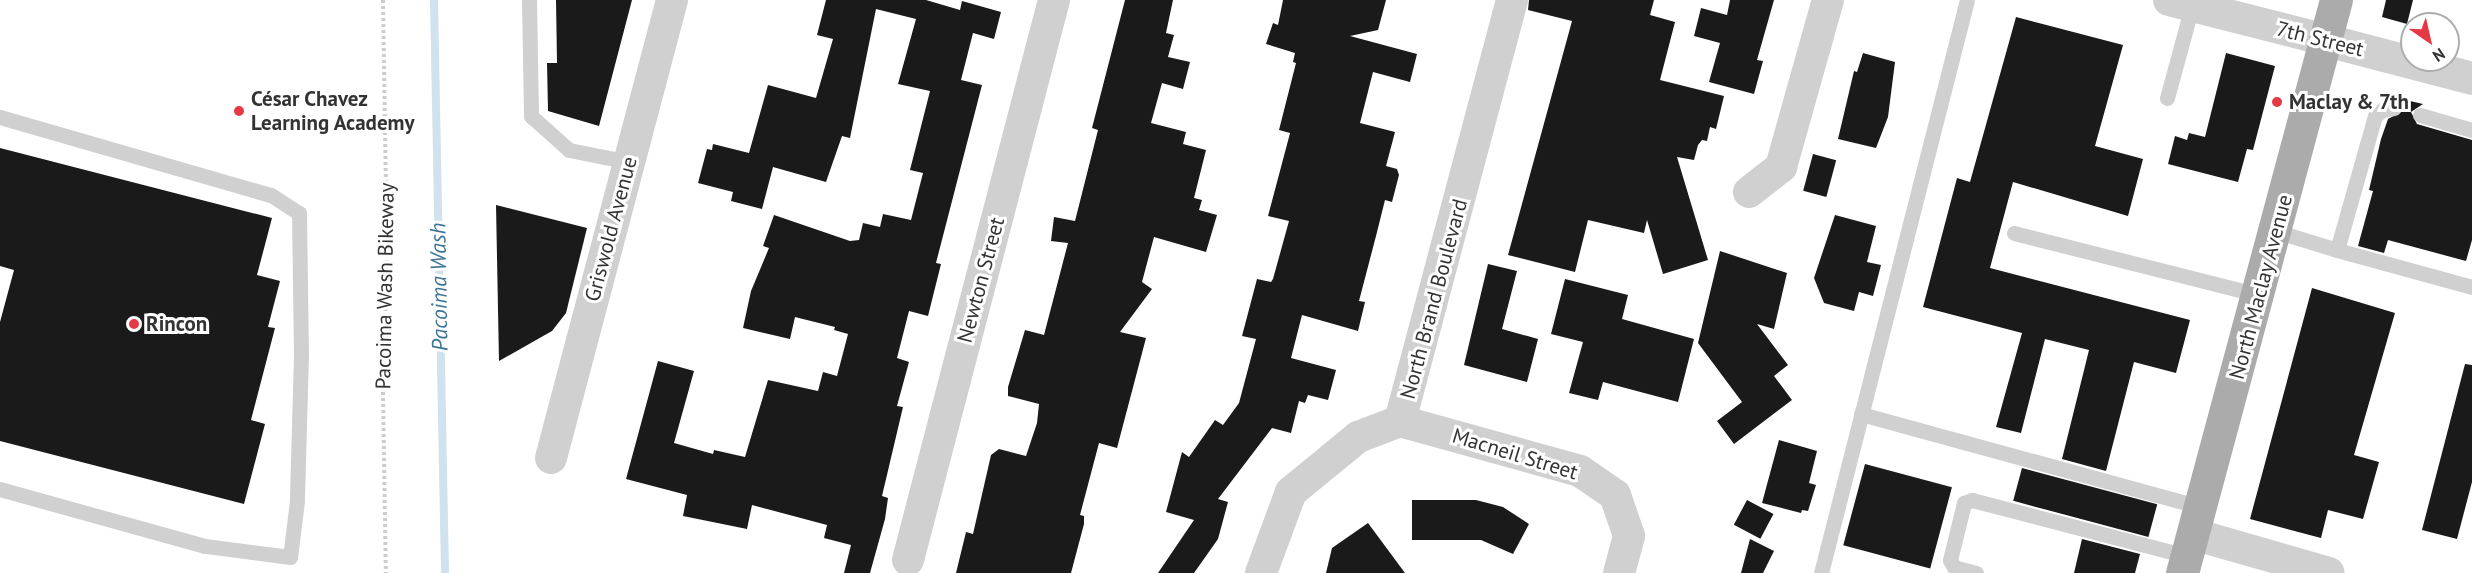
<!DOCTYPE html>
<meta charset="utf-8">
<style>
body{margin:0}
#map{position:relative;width:2472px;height:573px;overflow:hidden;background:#fff;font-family:"PT Sans",sans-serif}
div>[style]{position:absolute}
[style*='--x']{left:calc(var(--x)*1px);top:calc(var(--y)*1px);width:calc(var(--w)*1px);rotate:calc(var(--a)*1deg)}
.stream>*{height:8px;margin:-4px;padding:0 4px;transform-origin:4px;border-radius:4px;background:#cfe2ee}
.building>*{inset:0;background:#1a1a1a;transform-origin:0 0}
.path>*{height:4px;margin-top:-2px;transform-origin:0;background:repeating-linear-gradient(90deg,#cdcdcd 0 3px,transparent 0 6px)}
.service>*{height:15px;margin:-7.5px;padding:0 7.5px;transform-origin:7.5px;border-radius:7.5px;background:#d0d0d0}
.minor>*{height:32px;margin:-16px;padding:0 16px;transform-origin:16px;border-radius:16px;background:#d0d0d0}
.tertiary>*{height:33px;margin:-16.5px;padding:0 16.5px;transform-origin:16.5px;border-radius:16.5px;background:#d0d0d0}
.primary>*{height:33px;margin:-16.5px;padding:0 16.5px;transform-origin:16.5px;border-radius:16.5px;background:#ababab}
.dots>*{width:16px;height:16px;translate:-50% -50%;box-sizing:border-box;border:3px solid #fff;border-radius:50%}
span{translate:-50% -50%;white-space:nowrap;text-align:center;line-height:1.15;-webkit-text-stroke:6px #fff;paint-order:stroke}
.street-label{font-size:21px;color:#333}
.poi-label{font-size:21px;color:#333;font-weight:700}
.left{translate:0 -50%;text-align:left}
.water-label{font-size:22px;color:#3f7597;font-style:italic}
.north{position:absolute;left:2400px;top:12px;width:60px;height:60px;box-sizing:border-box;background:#fff;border:2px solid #adadad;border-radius:50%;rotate:146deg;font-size:16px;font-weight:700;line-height:24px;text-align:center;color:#333}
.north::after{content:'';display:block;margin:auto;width:21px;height:27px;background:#e63946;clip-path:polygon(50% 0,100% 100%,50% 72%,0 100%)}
</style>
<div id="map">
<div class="stream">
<div style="--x:434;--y:0;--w:573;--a:88.9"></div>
</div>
<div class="building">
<div style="clip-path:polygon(556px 0,632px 0,599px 126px,548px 111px,547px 63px,557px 63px)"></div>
<div style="clip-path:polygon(826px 0,926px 0,960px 10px,962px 1px,1001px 12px,994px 39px,973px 33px,961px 80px,982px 85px,936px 263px,941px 264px,928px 316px,909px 311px,897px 358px,909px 362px,897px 406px,903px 407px,882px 496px,888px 498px,885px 519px,870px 573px,844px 573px,851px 545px,824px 538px,827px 525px,752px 505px,747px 529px,683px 516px,687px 495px,626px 479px,658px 361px,694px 371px,674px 443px,713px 454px,714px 450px,745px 457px,768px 380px,818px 391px,823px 372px,837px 376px,848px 334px,834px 330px,835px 327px,795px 317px,790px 339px,743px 328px,751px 291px,769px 248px,763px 246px,774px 215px,850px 241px,859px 240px,863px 223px,880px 227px,883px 214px,911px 220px,923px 173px,910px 170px,930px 91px,898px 84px,916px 19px,876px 9px,850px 138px,842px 136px,826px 182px,773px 167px,762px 209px,731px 201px,733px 192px,698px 183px,707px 149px,712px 150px,713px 144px,749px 153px,768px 85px,816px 98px,833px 39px,817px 35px)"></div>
<div style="clip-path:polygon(1125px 0,1173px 0,1166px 33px,1174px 35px,1168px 57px,1190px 62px,1183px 89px,1162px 83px,1151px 123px,1186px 132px,1183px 144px,1206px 150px,1194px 198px,1202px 200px,1199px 210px,1217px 215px,1206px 252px,1154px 237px,1142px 282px,1152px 289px,1120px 332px,1146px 338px,1117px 448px,1099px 443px,1080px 515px,1084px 516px,1084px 524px,1071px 573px,956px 573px,966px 532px,973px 534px,991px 455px,999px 449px,1026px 456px,1037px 423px,1039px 404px,1008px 396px,1008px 387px,1025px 330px,1044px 335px,1068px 243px,1051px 241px,1054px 217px,1075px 221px,1098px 130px,1092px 128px)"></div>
<div style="clip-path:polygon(1283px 0,1386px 0,1378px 30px,1350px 36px,1417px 54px,1410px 82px,1373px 72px,1360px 123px,1395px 132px,1386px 166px,1397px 169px,1399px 175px,1392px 202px,1385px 200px,1376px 236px,1359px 301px,1365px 302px,1358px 331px,1302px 315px,1291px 358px,1336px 370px,1328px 400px,1308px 395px,1305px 403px,1299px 401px,1291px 433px,1272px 428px,1218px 499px,1228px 502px,1218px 539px,1194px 573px,1158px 573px,1194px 520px,1166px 512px,1182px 452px,1189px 457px,1215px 420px,1223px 425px,1239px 403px,1256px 339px,1242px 336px,1257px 279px,1271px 282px,1273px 279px,1289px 221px,1268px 216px,1289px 137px,1290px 133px,1279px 130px,1296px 63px,1293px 62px,1295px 53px,1266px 44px,1273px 23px,1278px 25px)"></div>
<div style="clip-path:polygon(1529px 0,1654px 0,1650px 15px,1675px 22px,1660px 80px,1724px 96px,1716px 129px,1710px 127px,1707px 141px,1702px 140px,1698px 145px,1694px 160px,1677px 157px,1708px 260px,1663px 274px,1647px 220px,1644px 233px,1588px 220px,1575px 272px,1508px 255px,1572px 21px,1528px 10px)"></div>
<div style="clip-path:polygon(1730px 0,1774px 0,1757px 60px,1763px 61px,1754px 94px,1709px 82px,1720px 43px,1694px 36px,1701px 8px,1727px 15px)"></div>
<div style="clip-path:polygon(2386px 0,2413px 0,2407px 24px,2382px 17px)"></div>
<div style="clip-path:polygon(2016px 17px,2123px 45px,2095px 146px,2143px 159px,2128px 216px,2013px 182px,1990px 268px,2190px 320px,2176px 373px,2134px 362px,2106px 471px,2062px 459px,2089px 350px,2045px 339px,2021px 433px,1996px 427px,2022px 333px,1923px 307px,1957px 178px,1970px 182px)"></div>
<div style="clip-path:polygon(1863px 53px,1895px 62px,1888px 117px,1876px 148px,1838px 139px,1854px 71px,1857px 72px)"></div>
<div style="clip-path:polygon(2226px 53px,2275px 66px,2253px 150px,2247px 149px,2238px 182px,2168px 164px,2175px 136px,2187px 140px,2189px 133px,2205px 137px)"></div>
<div style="clip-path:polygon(2397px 98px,2423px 104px,2411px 112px,2417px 124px,2472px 140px,2472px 240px,2466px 261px,2388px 240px,2384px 253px,2358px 246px,2373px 191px,2369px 190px,2381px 139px,2388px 119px,2403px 111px)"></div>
<div style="clip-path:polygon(0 148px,272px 218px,257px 275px,280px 281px,268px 327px,275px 328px,251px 420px,265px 424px,244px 504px,0 441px,0 322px,14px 270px,0 266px)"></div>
<div style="left:1813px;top:154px;width:24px;height:38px;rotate:15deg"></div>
<div style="clip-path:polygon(496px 205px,587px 228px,566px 313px,552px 331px,499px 361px)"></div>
<div style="clip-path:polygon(1835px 215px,1876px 226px,1867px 262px,1881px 265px,1873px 296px,1859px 292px,1854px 311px,1824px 303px,1814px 278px)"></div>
<div style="clip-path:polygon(1720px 251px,1787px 273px,1774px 329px,1757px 324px,1788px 365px,1774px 376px,1792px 400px,1734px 444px,1717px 421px,1742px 402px,1698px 343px)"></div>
<div style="clip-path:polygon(1488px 264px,1517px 271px,1502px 329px,1538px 339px,1527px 382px,1464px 365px)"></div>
<div style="clip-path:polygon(1565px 279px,1628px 295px,1622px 319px,1694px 339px,1678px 402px,1603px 382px,1598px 400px,1569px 393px,1583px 342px,1551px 334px)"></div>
<div style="clip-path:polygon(2312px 288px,2395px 313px,2354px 455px,2379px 462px,2363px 519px,2328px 510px,2321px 538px,2250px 519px)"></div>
<div style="clip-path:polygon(2465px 364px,2472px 365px,2472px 482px,2457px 539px,2422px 530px)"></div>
<div style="clip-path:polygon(1779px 440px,1817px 451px,1809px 483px,1816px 485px,1808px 511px,1802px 510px,1801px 513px,1762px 503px)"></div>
<div style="left:1865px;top:464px;width:90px;height:84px;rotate:15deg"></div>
<div style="left:2022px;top:468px;width:140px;height:34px;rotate:15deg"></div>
<div style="clip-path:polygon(1412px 500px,1476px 500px,1503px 507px,1529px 524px,1513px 554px,1481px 540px,1412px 540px)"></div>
<div style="left:1747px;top:500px;width:30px;height:28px;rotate:28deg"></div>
<div style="clip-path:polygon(1368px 523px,1405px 573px,1326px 573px,1332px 548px)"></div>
<div style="clip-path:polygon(1750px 539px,1774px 551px,1763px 573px,1741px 573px)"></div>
<div style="clip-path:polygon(2082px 539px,2140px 554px,2135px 573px,2074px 573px)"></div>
</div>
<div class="path">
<div style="--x:383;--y:0;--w:248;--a:89.1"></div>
<div style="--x:387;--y:248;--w:144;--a:91.6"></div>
<div style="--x:383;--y:392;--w:181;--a:89.1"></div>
</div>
<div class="service">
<div style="--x:529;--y:0;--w:116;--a:89"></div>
<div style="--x:531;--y:116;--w:51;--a:41.8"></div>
<div style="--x:569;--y:150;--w:61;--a:11.3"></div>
<div style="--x:2167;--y:98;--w:95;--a:-74.8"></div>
<div style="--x:2420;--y:115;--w:54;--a:16.1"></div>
<div style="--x:0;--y:117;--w:282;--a:16.1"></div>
<div style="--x:271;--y:195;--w:33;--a:33"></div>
<div style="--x:299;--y:213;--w:141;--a:89.2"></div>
<div style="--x:301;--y:354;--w:147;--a:91.6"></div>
<div style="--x:297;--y:501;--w:56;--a:97.1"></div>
<div style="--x:290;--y:557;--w:86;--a:-172.6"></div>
<div style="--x:205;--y:546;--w:213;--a:-164.5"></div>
<div style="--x:2275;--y:231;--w:65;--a:17"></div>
<div style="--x:2337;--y:250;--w:139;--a:-74.2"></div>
<div style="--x:2375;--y:116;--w:9;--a:-41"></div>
<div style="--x:2382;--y:110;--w:12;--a:-9"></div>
<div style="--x:2014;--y:233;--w:253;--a:14.2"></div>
<div style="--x:2337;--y:250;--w:140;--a:15.3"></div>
<div style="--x:1861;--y:414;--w:352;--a:15.3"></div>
<div style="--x:1821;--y:573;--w:591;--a:-75.71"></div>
<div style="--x:1976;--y:573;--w:23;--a:-165"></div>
<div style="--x:1954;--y:567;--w:8;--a:-120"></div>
<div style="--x:1950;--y:560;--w:59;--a:-76.2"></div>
<div style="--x:1964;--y:503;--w:9;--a:-21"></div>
<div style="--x:1972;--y:500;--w:222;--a:14.6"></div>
</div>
<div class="minor">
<div style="--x:2169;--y:0;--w:162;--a:14.3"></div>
<div style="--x:1749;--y:192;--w:41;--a:-38"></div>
<div style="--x:1781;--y:167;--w:173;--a:-74.3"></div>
<div style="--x:1400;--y:421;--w:187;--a:15.5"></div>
<div style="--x:1580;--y:471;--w:42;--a:34.4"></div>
<div style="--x:1615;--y:495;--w:43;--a:71.1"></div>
<div style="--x:1629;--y:536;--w:38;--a:105"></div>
<div style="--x:551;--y:458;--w:474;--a:-75.2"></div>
<div style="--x:2193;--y:534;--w:141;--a:16"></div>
<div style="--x:908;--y:560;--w:579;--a:-75.39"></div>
<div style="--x:1261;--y:573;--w:86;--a:-69.7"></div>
<div style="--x:1291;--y:492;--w:87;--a:-39.4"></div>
<div style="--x:1358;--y:437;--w:45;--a:-20.9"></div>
<div style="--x:1400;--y:421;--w:436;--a:-75.1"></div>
</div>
<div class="tertiary">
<div style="--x:2326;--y:40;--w:151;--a:14.6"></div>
</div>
<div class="primary">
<div style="--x:2182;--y:573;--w:593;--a:-74.96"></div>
</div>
<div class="dots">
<div style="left:2277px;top:102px;background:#e63946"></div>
<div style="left:239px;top:111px;background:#e63946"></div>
<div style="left:134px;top:324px;background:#e63946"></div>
</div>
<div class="street-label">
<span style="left:2320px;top:39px;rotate:14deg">7th Street</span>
<span style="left:611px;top:229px;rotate:-75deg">Griswold Avenue</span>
<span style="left:981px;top:280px;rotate:-75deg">Newton Street</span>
<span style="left:385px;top:286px;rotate:-89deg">Pacoima Wash Bikeway</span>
<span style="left:2261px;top:287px;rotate:-75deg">North Maclay Avenue</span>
<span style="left:1434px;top:299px;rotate:-75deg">North Brand Boulevard</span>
<span style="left:1515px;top:454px;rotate:17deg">Macneil Street</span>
</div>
<div class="poi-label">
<span class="left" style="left:251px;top:111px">César Chavez<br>Learning Academy</span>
<span class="left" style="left:2289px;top:102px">Maclay &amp; 7th</span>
<span class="left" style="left:146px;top:324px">Rincon</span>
</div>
<div class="water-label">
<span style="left:439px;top:287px;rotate:-91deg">Pacoima Wash</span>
</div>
<div class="north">N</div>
</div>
